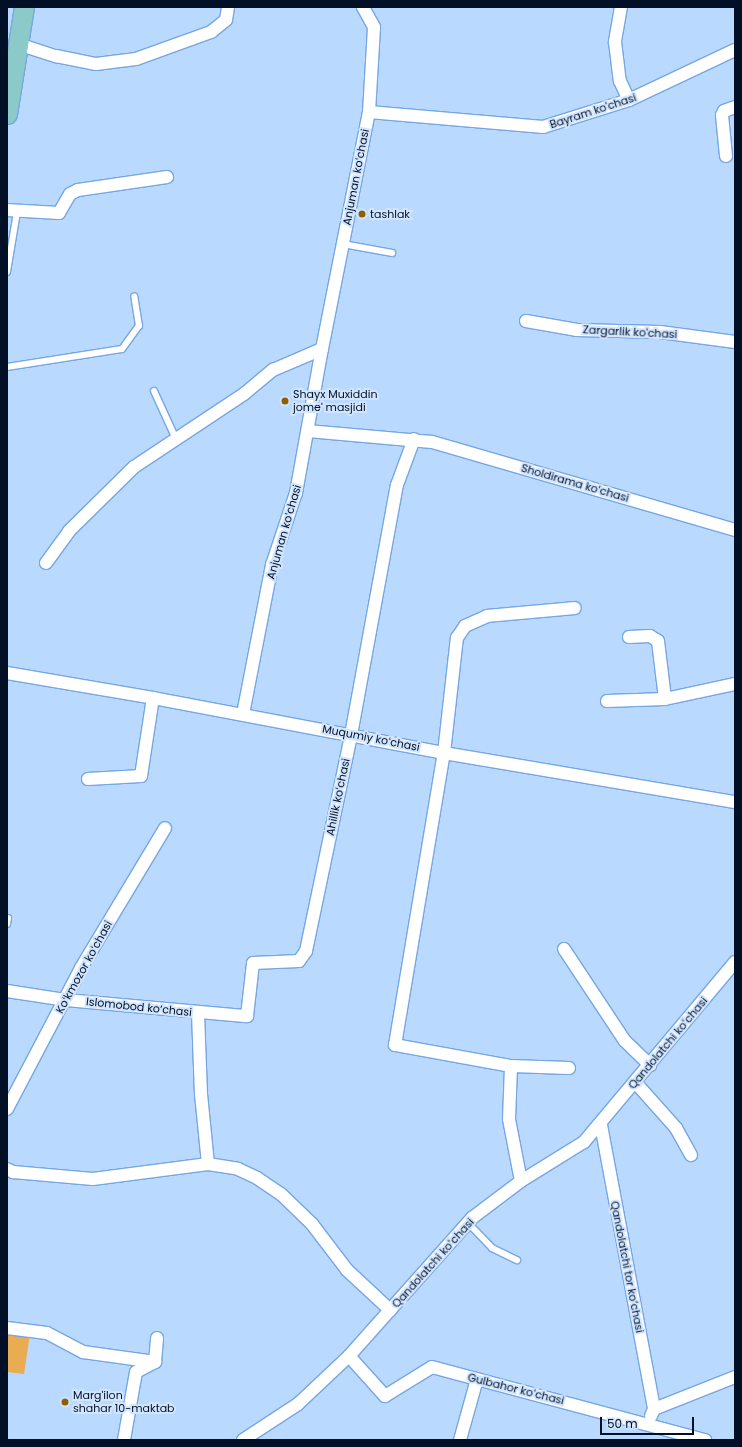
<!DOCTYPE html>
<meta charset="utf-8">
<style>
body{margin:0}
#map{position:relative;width:742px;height:1447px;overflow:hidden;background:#bad9ff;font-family:Poppins,sans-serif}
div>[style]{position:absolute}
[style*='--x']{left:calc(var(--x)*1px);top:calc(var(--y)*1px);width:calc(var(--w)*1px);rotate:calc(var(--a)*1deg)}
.green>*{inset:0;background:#e9ac52}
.roads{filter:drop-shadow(1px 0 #76a6e3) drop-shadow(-1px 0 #76a6e3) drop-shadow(0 1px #76a6e3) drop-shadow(0 -1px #76a6e3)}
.service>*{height:6px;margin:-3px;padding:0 3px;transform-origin:3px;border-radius:3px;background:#fff}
.minor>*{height:12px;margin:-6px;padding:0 6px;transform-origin:6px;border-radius:6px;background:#fff}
.primary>*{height:19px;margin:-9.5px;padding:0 9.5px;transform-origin:9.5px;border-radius:9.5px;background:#8ccaca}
.dots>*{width:11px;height:11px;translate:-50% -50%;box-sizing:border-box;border:2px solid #d1e5ff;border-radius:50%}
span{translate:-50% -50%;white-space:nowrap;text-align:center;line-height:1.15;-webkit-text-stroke:4px #d1e5ff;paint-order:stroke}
.street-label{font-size:11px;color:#011026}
.poi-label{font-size:11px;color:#011026}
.left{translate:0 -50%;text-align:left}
.frame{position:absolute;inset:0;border:8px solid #011026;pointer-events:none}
.scale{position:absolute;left:600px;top:1417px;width:94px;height:18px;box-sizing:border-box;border:2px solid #011026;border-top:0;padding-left:5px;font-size:12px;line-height:14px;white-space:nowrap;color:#011026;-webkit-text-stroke:3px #d1e5ff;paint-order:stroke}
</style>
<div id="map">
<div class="green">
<div style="clip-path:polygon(7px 1331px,30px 1334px,24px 1374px,7px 1372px)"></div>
</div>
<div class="roads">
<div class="service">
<div style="--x:343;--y:244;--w:50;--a:10.4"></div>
<div style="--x:7;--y:272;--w:61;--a:-80.5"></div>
<div style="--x:7;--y:367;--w:116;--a:-8.9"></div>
<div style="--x:122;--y:349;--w:29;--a:-54"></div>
<div style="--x:139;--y:326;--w:30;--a:-99"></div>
<div style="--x:154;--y:391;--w:53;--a:65.4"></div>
<div style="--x:7;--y:924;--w:6;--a:-81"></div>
<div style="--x:468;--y:1223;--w:35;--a:46"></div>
<div style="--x:492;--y:1248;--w:28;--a:26"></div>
</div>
<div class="minor">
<div style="--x:621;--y:7;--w:36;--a:100"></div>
<div style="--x:615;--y:42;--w:39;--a:83"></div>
<div style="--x:620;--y:81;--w:21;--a:65"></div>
<div style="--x:18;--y:44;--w:40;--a:18"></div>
<div style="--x:56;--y:56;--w:41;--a:11.3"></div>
<div style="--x:96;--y:64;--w:40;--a:-7.1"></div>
<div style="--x:136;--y:59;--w:80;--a:-19.8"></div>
<div style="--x:211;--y:32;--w:19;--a:-39"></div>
<div style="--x:226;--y:20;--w:13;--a:-81"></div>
<div style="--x:369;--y:112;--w:175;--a:4.9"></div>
<div style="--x:543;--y:127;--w:90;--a:-17.4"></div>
<div style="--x:629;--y:100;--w:117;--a:-25.3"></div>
<div style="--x:726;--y:156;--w:41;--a:-95.6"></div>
<div style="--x:722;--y:115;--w:4;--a:-63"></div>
<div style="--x:724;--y:111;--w:12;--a:-20"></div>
<div style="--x:7;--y:210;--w:52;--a:3.3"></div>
<div style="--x:59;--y:213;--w:22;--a:-60"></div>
<div style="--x:70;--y:194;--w:9;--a:-27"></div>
<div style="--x:78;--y:190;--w:90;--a:-8.3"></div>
<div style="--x:526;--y:321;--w:52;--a:10"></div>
<div style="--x:577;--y:330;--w:83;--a:1.4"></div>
<div style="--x:660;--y:332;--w:76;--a:7.6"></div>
<div style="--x:308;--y:431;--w:124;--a:5.1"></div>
<div style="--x:432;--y:442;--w:316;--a:16.2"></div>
<div style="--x:46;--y:563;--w:39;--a:-54"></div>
<div style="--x:69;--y:531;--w:91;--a:-44.6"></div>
<div style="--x:134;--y:467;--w:132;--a:-33.6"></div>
<div style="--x:244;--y:394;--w:38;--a:-40"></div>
<div style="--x:273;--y:370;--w:53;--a:-23.2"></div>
<div style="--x:629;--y:637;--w:21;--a:-3"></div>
<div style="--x:650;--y:636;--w:9;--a:32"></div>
<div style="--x:658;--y:641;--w:58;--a:83.1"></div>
<div style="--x:665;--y:699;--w:72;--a:-12.1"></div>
<div style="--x:7;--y:673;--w:148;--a:9.7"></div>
<div style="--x:153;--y:698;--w:296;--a:10.7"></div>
<div style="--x:444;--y:753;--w:295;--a:9.6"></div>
<div style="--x:607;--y:701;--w:58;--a:-2"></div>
<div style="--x:243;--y:714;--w:152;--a:-79"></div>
<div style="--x:272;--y:565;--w:76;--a:-71.6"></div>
<div style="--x:296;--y:493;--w:146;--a:-79.8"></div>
<div style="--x:322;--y:349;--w:242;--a:-78.8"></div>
<div style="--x:369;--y:112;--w:85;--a:-86.6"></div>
<div style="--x:374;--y:27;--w:23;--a:-119"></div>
<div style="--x:88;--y:779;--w:53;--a:-3.2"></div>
<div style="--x:141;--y:776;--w:79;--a:-81.3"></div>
<div style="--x:564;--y:949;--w:110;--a:56.5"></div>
<div style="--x:625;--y:1041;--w:35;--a:44"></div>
<div style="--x:7;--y:991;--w:60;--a:8.7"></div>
<div style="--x:66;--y:1000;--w:182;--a:5.1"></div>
<div style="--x:247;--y:1016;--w:53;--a:-83.5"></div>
<div style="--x:253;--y:963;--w:46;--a:-2.5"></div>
<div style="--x:299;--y:961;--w:12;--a:-55"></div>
<div style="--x:306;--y:951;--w:221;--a:-78.2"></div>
<div style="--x:351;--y:735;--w:254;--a:-79.6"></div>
<div style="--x:397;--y:485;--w:49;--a:-69.7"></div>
<div style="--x:198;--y:1013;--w:81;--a:87.9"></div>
<div style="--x:201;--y:1094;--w:70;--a:84.3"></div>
<div style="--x:511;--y:1066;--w:58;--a:2"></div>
<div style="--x:635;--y:1082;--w:62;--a:48.3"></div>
<div style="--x:676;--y:1128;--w:31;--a:61"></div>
<div style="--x:7;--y:1109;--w:159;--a:-62.3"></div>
<div style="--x:81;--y:968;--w:163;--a:-59"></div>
<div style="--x:601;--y:1125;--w:289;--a:79.4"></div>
<div style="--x:7;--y:1169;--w:7;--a:27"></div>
<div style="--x:13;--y:1172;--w:80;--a:5"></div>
<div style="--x:93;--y:1179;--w:116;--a:-7.4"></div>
<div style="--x:208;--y:1164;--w:30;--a:9"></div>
<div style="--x:238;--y:1169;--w:21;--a:25"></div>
<div style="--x:257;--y:1178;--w:29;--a:34"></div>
<div style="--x:281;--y:1194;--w:43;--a:44.1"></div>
<div style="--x:312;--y:1224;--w:58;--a:52.7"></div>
<div style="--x:347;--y:1270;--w:59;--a:42.9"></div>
<div style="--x:521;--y:1181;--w:63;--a:-101"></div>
<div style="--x:509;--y:1119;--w:53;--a:-87.8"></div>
<div style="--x:511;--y:1066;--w:118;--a:-169.7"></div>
<div style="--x:395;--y:1045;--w:296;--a:-80.5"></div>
<div style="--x:444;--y:753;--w:116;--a:-83.6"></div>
<div style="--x:457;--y:638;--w:14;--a:-56"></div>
<div style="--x:465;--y:626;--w:24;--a:-24"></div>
<div style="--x:487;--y:616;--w:88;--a:-5.2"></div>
<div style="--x:7;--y:1328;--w:40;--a:7.1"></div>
<div style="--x:47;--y:1333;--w:41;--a:27.8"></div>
<div style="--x:83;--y:1352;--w:73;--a:7.9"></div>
<div style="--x:349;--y:1356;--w:54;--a:48"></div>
<div style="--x:385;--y:1396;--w:55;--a:-31.7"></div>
<div style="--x:432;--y:1367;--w:283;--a:15"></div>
<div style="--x:651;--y:1416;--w:8;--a:-67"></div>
<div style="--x:654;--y:1409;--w:87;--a:-21.6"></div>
<div style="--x:124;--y:1440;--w:69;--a:-80"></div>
<div style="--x:136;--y:1372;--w:21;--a:-28"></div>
<div style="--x:155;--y:1362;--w:24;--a:-85"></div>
<div style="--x:243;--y:1440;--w:66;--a:-33.2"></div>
<div style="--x:298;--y:1404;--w:70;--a:-43.3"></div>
<div style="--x:349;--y:1356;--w:185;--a:-48.3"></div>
<div style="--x:472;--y:1218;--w:61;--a:-37.1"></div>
<div style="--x:521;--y:1181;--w:74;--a:-31.8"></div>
<div style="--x:584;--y:1142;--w:235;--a:-50"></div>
<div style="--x:460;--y:1440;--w:63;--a:-74.4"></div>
</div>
<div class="primary">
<div style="--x:7;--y:114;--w:108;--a:-81"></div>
</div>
</div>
<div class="dots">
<div style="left:362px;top:214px;background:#8d5e06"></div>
<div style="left:285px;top:401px;background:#8d5e06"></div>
<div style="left:65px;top:1402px;background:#8d5e06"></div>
</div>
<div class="street-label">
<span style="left:593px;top:111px;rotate:-18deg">Bayram ko'chasi</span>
<span style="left:356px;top:177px;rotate:-79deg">Anjuman koʻchasi</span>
<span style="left:630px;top:332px;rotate:3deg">Zargarlik ko'chasi</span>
<span style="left:575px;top:483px;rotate:16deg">Sholdirama ko‘chasi</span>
<span style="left:284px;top:532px;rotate:-74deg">Anjuman koʻchasi</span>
<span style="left:371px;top:738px;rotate:11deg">Muqumiy koʻchasi</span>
<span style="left:338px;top:797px;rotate:-78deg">Ahillik koʻchasi</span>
<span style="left:84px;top:967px;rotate:-61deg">Koʻkmozor koʻchasi</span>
<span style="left:139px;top:1007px;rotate:6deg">Islomobod ko‘chasi</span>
<span style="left:668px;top:1043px;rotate:-50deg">Qandolatchi koʻchasi</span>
<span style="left:433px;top:1263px;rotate:-48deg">Qandolatchi koʻchasi</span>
<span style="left:627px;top:1267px;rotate:79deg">Qandolatchi tor ko‘chasi</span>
<span style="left:516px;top:1389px;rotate:14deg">Gulbahor koʻchasi</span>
</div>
<div class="poi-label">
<span class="left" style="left:370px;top:214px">tashlak</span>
<span class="left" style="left:293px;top:401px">Shayx Muxiddin<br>jome' masjidi</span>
<span class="left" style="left:73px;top:1402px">Marg'ilon<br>shahar 10-maktab</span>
</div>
<div class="frame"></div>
<div class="scale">50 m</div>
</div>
